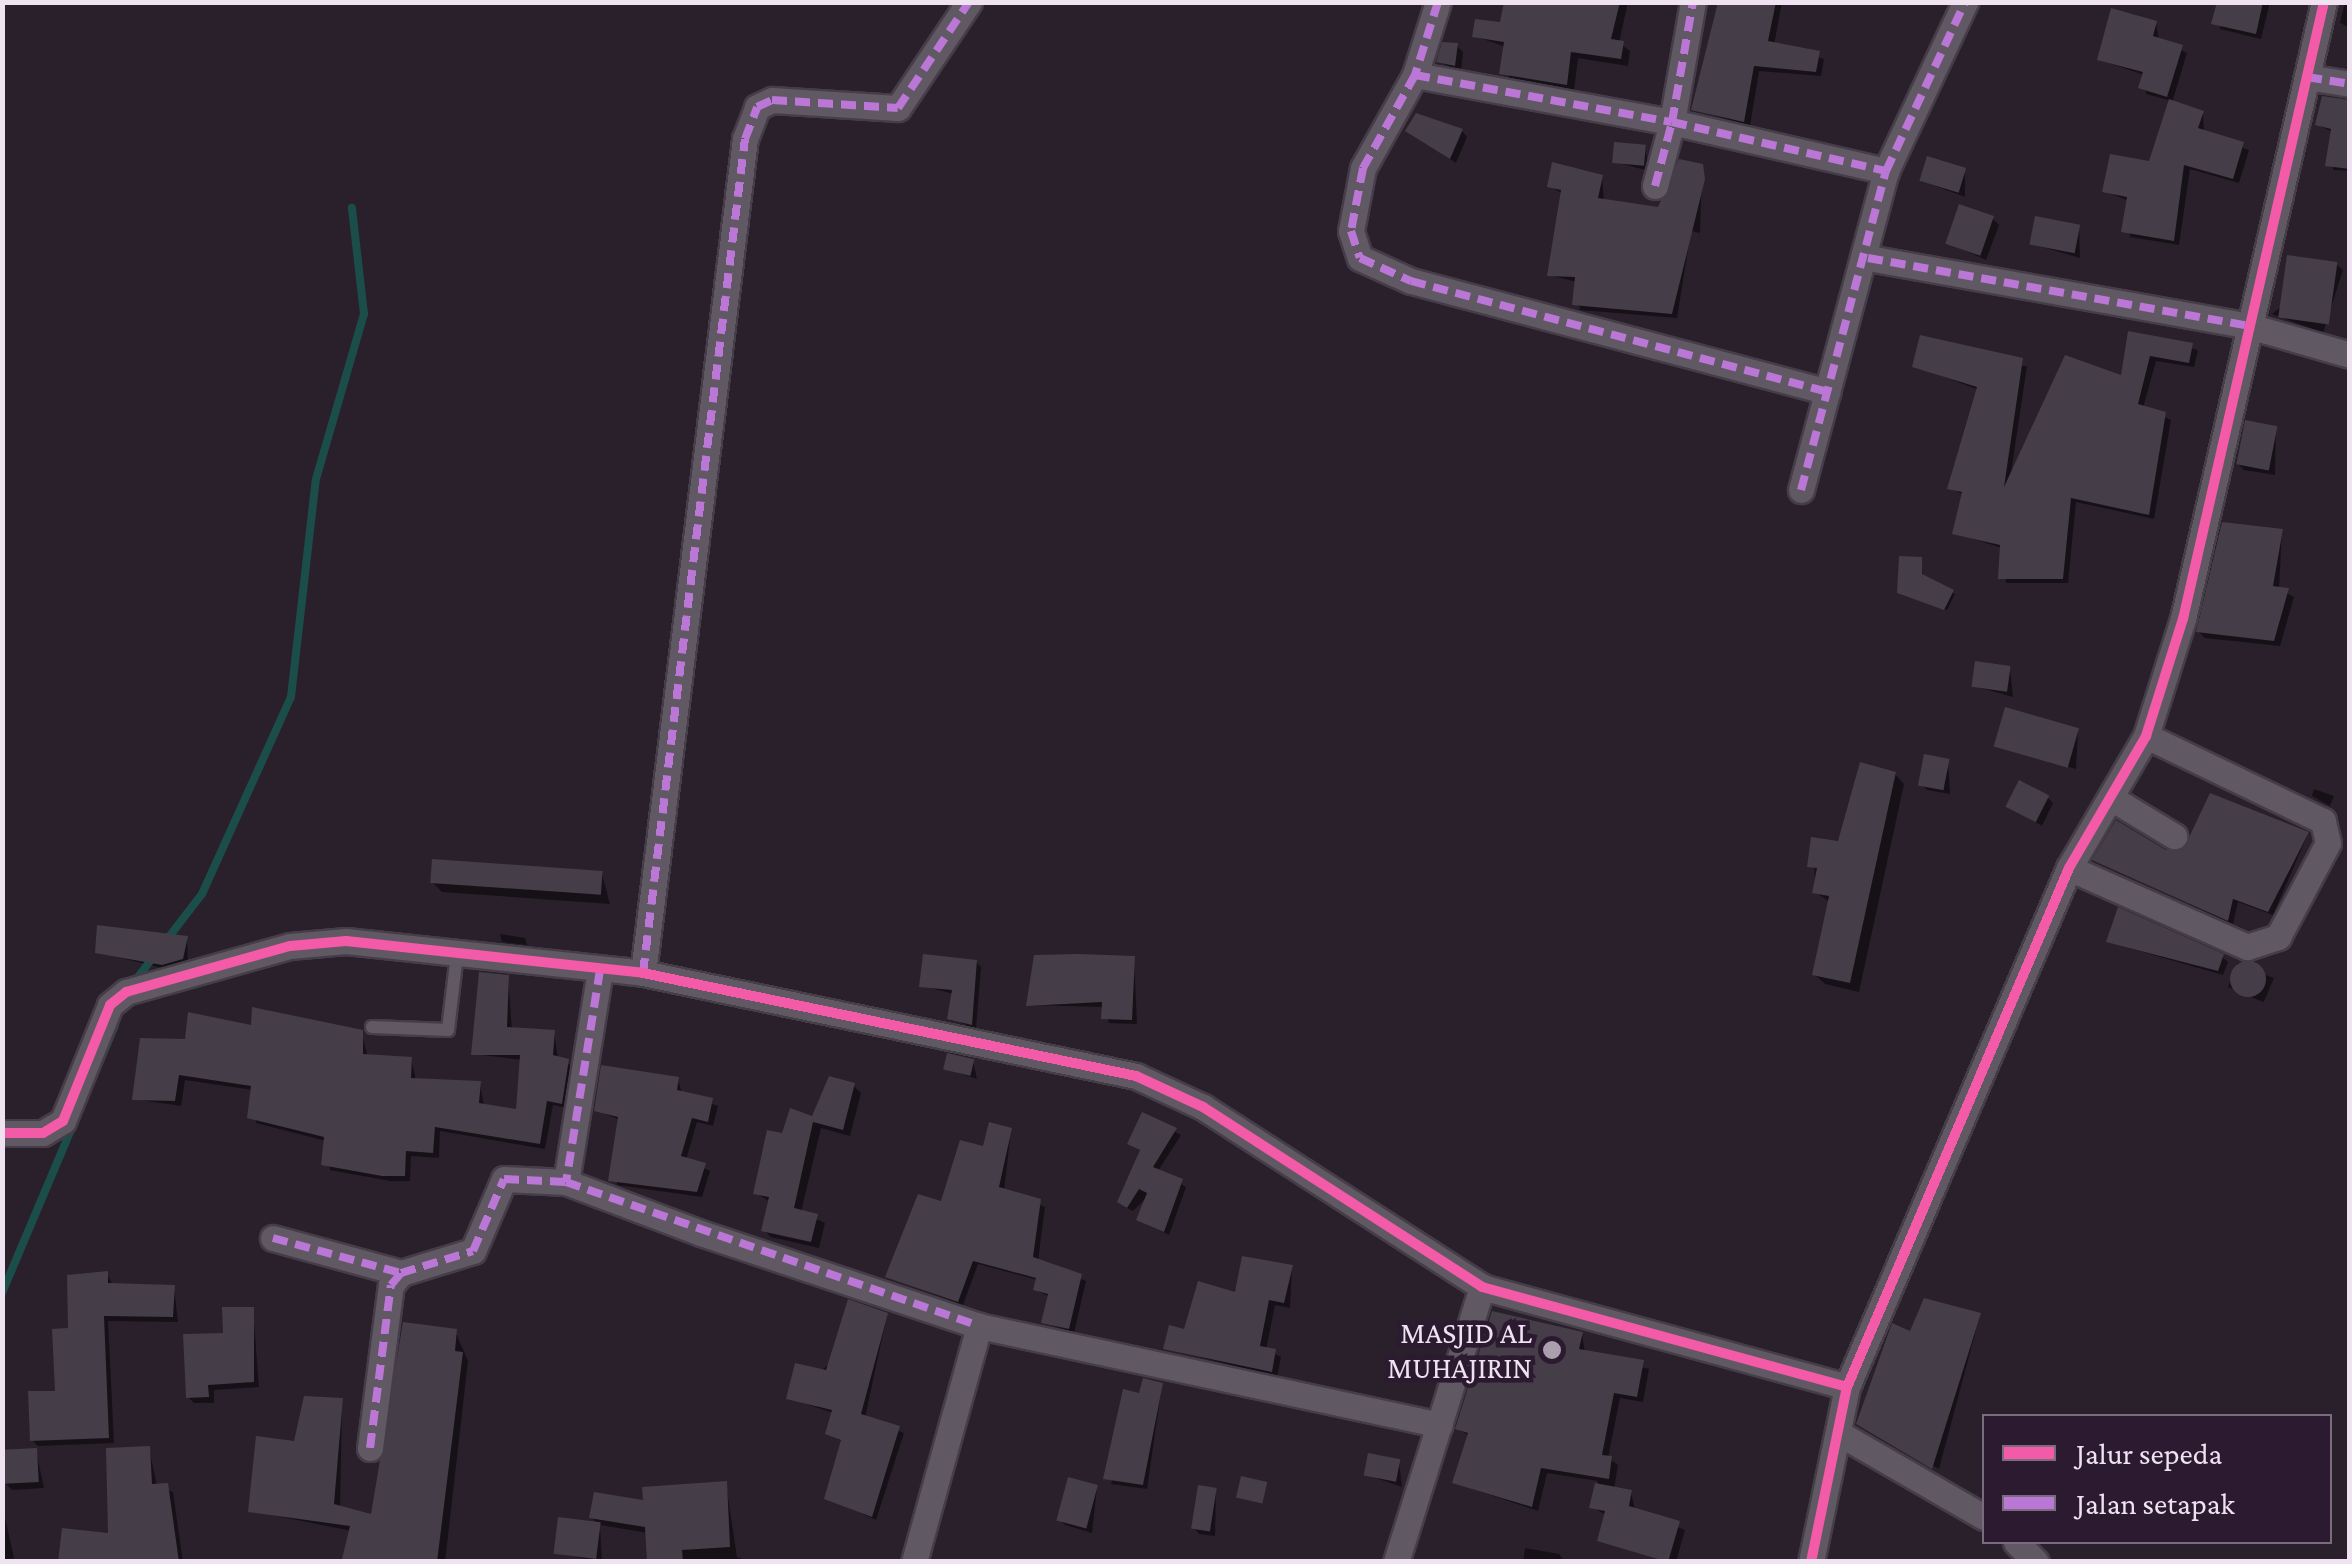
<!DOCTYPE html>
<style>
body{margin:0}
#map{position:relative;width:2352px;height:1564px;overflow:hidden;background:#29202b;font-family:"Crimson Pro",serif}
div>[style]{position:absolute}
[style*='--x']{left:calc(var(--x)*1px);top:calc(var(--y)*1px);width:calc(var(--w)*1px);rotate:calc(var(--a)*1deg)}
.shadow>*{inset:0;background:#0007;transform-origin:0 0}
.stream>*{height:8px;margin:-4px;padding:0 4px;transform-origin:4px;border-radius:4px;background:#1b4e4a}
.building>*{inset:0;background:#453d47;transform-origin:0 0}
.round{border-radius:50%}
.roads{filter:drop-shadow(2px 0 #453d48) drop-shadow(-2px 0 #453d48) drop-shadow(0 2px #453d48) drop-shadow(0 -2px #453d48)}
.service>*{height:12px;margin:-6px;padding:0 6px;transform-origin:6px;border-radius:6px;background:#605862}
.minor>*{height:25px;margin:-12.5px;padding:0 12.5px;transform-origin:12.5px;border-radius:12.5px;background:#605862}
.quiet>*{height:8px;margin-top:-4px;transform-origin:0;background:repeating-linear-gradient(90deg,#ba77d6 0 15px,transparent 0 23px)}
.cycleway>*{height:10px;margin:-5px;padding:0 5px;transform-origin:5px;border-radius:5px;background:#f35aa7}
.dots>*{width:28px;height:28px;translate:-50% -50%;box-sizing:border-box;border:5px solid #2c1b30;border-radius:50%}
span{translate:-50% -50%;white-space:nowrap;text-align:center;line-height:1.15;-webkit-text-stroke:9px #2c1b30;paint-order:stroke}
.poi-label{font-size:30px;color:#efe3f2}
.right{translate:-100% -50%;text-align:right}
.frame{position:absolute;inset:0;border:5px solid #efe3f2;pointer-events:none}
.legend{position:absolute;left:1982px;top:1414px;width:350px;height:130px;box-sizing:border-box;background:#2c1b30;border:2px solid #7a6b7e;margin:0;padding:12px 18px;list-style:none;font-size:30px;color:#efe3f2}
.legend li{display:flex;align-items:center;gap:20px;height:50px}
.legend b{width:50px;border:2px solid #7a6b7e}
</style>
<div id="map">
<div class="shadow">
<div style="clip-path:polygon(1506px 2px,1628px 2px,1619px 43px,1630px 51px,1628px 66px,1578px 58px,1574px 91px,1509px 81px,1506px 47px,1474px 36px,1502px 25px)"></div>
<div style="clip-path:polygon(1718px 2px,1782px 2px,1774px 45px,1824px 59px,1821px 76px,1759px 71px,1750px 126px,1693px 109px)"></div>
<div style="clip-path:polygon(2219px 2px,2270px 2px,2261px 39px,2220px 29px)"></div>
<div style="clip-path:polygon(2345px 2px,2350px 2px,2350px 28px,2340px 23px)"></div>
<div style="clip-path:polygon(2156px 23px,2159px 40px,2187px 53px,2172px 103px,2203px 113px,2204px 133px,2249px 150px,2239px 183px,2190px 169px,2179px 245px,2130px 237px,2129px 201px,2104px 191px,2151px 164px,2172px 101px,2146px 94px,2144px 75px,2100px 60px)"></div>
<div style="clip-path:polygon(1457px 46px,1463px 52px,1461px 71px,1439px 62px)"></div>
<div style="clip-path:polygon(2350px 104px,2350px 171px,2333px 170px,2333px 132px,2318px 125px)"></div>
<div style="clip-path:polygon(1408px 131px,1462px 131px,1467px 137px,1456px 163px)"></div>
<div style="clip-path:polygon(1645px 147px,1649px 171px,1615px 162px)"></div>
<div style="clip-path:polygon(1702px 166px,1700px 233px,1691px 231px,1677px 318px,1580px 310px,1577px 282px,1549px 275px,1563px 194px,1550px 186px,1602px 177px,1604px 201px,1660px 210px)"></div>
<div style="clip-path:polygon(1965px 170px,1965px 197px,1922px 181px)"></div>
<div style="clip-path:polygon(1993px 219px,1999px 225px,1986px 260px,1947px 242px)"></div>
<div style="clip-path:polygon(2079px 228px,2080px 258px,2032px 244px)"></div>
<div style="clip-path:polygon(2336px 264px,2343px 270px,2323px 333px,2272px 314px)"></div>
<div style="clip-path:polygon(2130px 334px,2198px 350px,2194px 367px,2156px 361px,2143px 408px,2171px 420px,2154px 519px,2076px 502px,2068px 583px,2006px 583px,2002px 548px,1955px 533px,1964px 495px,1950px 488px,1979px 390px,1915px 366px,2027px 366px,2011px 473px,2122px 378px)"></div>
<div style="clip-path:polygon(2276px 428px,2275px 475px,2244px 470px,2238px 464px)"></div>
<div style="clip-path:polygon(2282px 531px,2279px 589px,2294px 597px,2280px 646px,2205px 638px,2199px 632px)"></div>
<div style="clip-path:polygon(1921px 559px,1923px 577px,1955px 594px,1947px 610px,1902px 595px)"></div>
<div style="clip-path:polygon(2010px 669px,2013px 697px,1974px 686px)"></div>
<div style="clip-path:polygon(2078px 730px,2076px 769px,1997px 746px)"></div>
<div style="clip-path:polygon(1948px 761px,1950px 794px,1927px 790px,1921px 784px)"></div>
<div style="clip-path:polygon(1895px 774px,1904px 784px,1859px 992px,1825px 984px,1815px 975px,1830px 902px,1815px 892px,1814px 840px,1840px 844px)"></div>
<div style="clip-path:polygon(2314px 789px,2334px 796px,2330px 806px,2312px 796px)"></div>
<div style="clip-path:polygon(2047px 797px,2053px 803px,2042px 826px,2008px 806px)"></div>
<div style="clip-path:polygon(2308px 834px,2273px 915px,2238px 902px,2233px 924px,2095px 860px)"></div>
<div style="clip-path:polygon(602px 874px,610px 904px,442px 892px,432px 882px)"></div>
<div style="clip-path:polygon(500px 934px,525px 938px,527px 945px,502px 942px)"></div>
<div style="clip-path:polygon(187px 939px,188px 965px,170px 970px,97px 952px)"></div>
<div style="clip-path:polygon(2108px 942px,2222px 957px,2228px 962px,2223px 975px)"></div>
<div style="clip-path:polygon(1134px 958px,1137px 1024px,1109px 1023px,1104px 1007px,1029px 1005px)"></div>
<div style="clip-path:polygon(976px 962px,981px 967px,976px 1029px,950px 1018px,954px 994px,922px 986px)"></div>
<div style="left:2238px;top:963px;width:39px;height:26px;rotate:23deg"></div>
<div style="clip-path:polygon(508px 977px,512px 1030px,554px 1032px,558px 1059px,574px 1067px,567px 1108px,553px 1105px,545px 1149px,440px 1131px,439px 1158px,411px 1156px,410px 1181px,390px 1181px,330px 1170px,326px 1141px,256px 1123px,253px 1090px,185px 1080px,181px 1106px,134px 1099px,188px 1041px,253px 1029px,254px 1010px,361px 1032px,368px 1057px,411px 1059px,416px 1080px,480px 1084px,484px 1106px,518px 1112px,522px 1060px,474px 1054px)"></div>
<div style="clip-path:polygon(973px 1061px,977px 1079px,947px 1069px)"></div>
<div style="clip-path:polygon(678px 1080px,682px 1093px,718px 1106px,713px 1126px,697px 1122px,686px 1160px,710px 1171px,702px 1197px,617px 1185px,620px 1120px,596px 1110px)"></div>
<div style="clip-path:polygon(853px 1085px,861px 1093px,850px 1136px,821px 1128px,801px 1212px,825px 1223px,819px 1248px,771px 1237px,764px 1230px,770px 1202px,756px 1193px,784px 1136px)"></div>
<div style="clip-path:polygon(1143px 1115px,1181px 1135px,1158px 1171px,1186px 1187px,1169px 1235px,1139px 1220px,1149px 1195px,1133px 1211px,1125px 1207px,1142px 1152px,1130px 1143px)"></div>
<div style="clip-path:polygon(1011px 1130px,1004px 1191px,1045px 1207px,1038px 1261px,1086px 1281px,1074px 1333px,1044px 1322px,1050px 1297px,1036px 1290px,1038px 1280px,978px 1264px,963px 1305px,888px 1277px,985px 1149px)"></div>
<div style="clip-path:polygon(1292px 1267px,1290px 1308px,1275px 1305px,1266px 1350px,1281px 1357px,1277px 1377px,1165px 1348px)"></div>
<div style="clip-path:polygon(107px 1273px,113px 1286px,174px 1287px,178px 1322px,108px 1321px,114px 1443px,38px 1446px,32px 1440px,57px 1393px,70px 1331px)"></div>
<div style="clip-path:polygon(253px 1309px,259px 1387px,214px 1390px,214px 1403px,194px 1403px,188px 1397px,226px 1335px)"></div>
<div style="clip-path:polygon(887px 1315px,865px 1418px,904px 1433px,876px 1520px,827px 1498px,843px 1442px,828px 1433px,833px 1413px,789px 1398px)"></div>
<div style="clip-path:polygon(1980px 1315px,1939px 1469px,1861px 1424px,1911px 1335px)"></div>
<div style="clip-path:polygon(455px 1331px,468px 1361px,445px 1562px,348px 1562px,352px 1531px,251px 1511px,296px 1444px,342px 1401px,340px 1508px,373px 1517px)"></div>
<div style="clip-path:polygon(1582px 1334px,1585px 1353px,1649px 1369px,1643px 1402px,1620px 1398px,1608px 1458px,1618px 1465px,1614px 1489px,1631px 1492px,1635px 1510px,1685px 1530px,1676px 1562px,1600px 1541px,1606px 1515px,1592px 1507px,1598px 1481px,1547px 1473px,1538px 1511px,1455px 1483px,1470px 1436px,1458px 1429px)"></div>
<div style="clip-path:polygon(1162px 1385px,1147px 1489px,1111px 1484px,1141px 1396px)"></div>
<div style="clip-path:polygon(149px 1448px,157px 1486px,173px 1492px,183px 1562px,60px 1562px,111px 1536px)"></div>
<div style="clip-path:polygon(36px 1451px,44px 1488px,12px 1490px,6px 1484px)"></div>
<div style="clip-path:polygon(1399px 1461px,1402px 1487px,1367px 1475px)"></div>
<div style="clip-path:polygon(726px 1484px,737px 1557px,751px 1562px,649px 1562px,648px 1533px,600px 1525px,602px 1562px,556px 1553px,599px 1525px,592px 1518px)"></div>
<div style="clip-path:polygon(1097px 1487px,1092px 1533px,1065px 1525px,1059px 1519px)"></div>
<div style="clip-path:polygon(1216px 1490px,1215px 1536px,1199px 1534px,1193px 1527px)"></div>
<div style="clip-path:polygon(2px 1504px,14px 1558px,2px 1560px)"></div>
<div style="clip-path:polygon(1525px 1548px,1559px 1554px,1565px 1562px,1523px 1562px)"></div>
</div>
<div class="stream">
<div style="--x:165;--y:942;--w:61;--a:-52.4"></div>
<div style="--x:202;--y:894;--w:216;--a:-65.7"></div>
<div style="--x:291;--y:697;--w:219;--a:-83.5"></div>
<div style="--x:316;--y:479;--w:172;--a:-73.8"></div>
<div style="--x:364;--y:314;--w:107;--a:-96.5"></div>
<div style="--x:135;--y:981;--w:30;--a:-53"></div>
<div style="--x:2;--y:1293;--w:290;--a:-67.1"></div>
</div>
<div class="building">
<div style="clip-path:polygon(1504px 2px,1620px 2px,1611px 39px,1624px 41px,1621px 59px,1571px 52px,1567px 85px,1499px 74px,1504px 42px,1472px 37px,1475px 19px,1500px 22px)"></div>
<div style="clip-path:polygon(1718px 2px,1776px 2px,1768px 41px,1820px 51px,1816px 72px,1754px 66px,1744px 122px,1691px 110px)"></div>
<div style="clip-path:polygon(2217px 2px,2263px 2px,2256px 34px,2211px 24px)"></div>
<div style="clip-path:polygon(2111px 8px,2157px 21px,2153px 36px,2183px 45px,2167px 97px,2138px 88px,2143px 72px,2097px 60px)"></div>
<div style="clip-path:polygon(1442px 42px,1458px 43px,1455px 66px,1436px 62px)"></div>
<div style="clip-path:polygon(2322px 96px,2350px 100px,2350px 169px,2325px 166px,2331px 129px,2315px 125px)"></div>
<div style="clip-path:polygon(2169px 99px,2204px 111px,2198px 128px,2244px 142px,2233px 179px,2184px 165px,2174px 241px,2121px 232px,2127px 197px,2102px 192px,2110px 154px,2149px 161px)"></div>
<div style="clip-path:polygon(1416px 113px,1463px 129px,1450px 159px,1405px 131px)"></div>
<div style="left:1614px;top:142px;width:32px;height:21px;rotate:5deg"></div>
<div style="left:1927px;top:156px;width:41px;height:26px;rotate:17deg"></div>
<div style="clip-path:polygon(1679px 159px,1703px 164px,1705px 179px,1672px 314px,1572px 305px,1575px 277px,1547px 276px,1561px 190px,1547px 187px,1552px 162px,1603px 175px,1598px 198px,1658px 207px)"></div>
<div style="left:1959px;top:204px;width:37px;height:42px;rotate:19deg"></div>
<div style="left:2035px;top:216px;width:46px;height:29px;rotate:11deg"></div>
<div style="left:2287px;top:255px;width:51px;height:63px;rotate:8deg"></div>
<div style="clip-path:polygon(2128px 331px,2193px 343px,2189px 363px,2150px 356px,2138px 404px,2166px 412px,2149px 515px,2071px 498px,2063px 579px,1998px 579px,2000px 545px,1952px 534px,1962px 492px,1947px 489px,1977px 387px,1912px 367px,1920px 335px,2023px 358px,2004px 487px,2065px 355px,2121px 375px)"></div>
<div style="left:2245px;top:420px;width:33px;height:45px;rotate:11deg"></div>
<div style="clip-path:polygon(2222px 522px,2283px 529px,2273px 586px,2289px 588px,2274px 641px,2196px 632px)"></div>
<div style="clip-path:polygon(1899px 556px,1922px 557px,1922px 574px,1954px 590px,1944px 610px,1897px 593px)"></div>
<div style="left:1975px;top:661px;width:36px;height:26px;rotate:8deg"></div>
<div style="left:2005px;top:707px;width:77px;height:41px;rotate:16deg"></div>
<div style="left:1924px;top:754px;width:26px;height:32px;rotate:11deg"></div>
<div style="clip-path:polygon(1860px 762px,1896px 772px,1850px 983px,1812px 975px,1829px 896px,1812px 893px,1817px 868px,1807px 867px,1811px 837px,1838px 841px)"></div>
<div style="left:2019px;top:780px;width:34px;height:30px;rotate:27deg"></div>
<div style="clip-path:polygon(2210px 793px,2309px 832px,2268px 912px,2233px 899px,2228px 921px,2092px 860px,2116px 820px,2166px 850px,2183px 850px)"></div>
<div style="left:432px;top:859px;width:171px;height:24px;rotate:4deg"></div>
<div style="clip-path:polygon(2118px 907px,2224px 954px,2218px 971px,2106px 942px)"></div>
<div style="clip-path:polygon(97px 925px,188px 936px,183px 959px,162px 965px,95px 953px)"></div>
<div style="clip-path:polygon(923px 954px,977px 960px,972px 1025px,947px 1019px,952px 990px,919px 987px)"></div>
<div style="clip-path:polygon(1077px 954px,1135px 956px,1132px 1020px,1101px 1019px,1102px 1002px,1026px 1006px,1034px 955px)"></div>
<div class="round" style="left:2230px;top:961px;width:36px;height:36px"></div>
<div style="clip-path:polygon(479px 972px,509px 975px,507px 1027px,555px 1030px,553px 1055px,569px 1059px,562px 1104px,547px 1101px,540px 1144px,435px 1127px,433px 1153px,406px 1151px,405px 1176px,382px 1176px,321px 1165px,324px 1137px,247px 1118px,251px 1086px,179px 1075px,175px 1101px,132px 1100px,140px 1038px,185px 1039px,188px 1012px,251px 1025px,252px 1007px,363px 1030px,363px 1054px,412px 1057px,411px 1078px,481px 1081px,479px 1103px,516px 1109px,520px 1055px,471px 1055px)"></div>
<div style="left:947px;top:1053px;width:28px;height:17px;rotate:13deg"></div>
<div style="clip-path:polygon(601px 1065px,679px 1077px,677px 1090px,713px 1098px,708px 1122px,692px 1118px,681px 1156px,706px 1163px,697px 1192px,608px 1181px,618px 1117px,594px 1111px)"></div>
<div style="clip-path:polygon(829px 1076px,855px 1083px,843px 1130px,813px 1122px,794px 1208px,818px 1214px,811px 1242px,761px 1231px,769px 1197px,753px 1194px,767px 1130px,782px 1133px,790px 1108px,812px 1116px)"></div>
<div style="clip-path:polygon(1142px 1112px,1177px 1128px,1153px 1167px,1183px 1179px,1164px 1232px,1136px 1220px,1147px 1193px,1139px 1189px,1127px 1208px,1117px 1202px,1140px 1150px,1127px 1144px)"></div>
<div style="clip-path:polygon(989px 1122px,1012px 1128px,999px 1187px,1041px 1199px,1033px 1257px,1082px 1274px,1069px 1329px,1041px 1323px,1048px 1294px,1033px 1290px,1036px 1278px,973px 1261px,958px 1302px,885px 1277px,918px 1194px,941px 1201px,960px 1140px,983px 1146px)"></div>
<div style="clip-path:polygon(1242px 1256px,1293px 1265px,1284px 1303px,1269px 1300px,1260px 1346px,1276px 1349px,1272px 1372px,1163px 1349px,1169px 1325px,1184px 1329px,1198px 1281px,1235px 1292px)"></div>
<div style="clip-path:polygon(108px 1271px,108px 1283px,175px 1285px,173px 1317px,104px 1316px,109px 1438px,30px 1441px,28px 1391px,55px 1391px,52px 1329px,68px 1328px,67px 1275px)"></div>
<div style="clip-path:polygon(1924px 1298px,1981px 1313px,1932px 1469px,1856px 1424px,1892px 1323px,1910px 1331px)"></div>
<div style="clip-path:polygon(848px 1299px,888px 1313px,861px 1414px,900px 1426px,872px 1517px,824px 1499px,841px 1440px,825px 1434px,832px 1410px,786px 1399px,795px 1363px,826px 1370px)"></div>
<div style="clip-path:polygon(222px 1307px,254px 1307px,254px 1382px,208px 1385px,209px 1397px,186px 1398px,183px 1334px,223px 1333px)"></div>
<div style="clip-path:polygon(1492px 1311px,1583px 1332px,1579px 1349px,1644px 1360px,1637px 1397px,1614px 1393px,1602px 1455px,1612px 1456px,1609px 1479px,1541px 1468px,1532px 1507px,1452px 1483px,1468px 1433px,1455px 1429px)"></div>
<div style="clip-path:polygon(403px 1322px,457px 1329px,455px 1351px,463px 1352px,437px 1562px,342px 1559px,350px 1526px,248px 1512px,256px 1436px,294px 1441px,304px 1396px,343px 1398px,334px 1504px,371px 1514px)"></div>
<div style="clip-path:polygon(1143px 1378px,1163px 1383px,1143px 1485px,1103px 1479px,1123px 1389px,1139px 1393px)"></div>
<div style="clip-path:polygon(150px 1446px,152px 1484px,168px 1483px,179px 1562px,58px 1562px,62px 1528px,108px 1533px,106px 1448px)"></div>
<div style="left:37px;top:1448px;width:34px;height:35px;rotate:87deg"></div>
<div style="left:1368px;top:1453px;width:33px;height:23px;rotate:11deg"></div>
<div style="left:1241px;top:1476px;width:27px;height:22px;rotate:13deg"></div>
<div style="left:1068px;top:1477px;width:31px;height:45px;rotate:15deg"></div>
<div style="clip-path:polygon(727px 1481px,730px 1547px,682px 1550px,683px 1562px,647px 1562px,645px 1527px,589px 1518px,594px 1492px,643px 1500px,642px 1487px)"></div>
<div style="clip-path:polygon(1595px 1483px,1632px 1490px,1629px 1506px,1680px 1521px,1668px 1562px,1597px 1541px,1605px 1511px,1589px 1508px)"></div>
<div style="left:1198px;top:1485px;width:19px;height:44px;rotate:9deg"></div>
<div style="left:558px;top:1517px;width:43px;height:37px;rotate:7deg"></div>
</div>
<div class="roads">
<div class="service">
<div style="--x:372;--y:1027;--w:76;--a:2.3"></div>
<div style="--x:448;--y:1030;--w:77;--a:-83.2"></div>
</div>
<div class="minor">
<div style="--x:1438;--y:2;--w:77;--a:107.5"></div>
<div style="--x:1415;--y:75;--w:261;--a:10.4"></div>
<div style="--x:1672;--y:122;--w:122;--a:-80.1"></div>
<div style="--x:1415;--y:75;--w:107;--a:119.2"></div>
<div style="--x:1363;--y:168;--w:64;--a:100.8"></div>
<div style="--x:1351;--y:231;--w:28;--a:72"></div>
<div style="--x:1360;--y:258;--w:56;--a:24.3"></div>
<div style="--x:1411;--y:281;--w:431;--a:14.9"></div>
<div style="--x:2307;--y:77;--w:44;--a:9.2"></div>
<div style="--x:1655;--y:186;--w:66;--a:-75.1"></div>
<div style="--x:1672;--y:122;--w:220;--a:12.9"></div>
<div style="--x:1868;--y:258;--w:387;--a:10.1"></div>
<div style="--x:2249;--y:326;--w:105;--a:16"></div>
<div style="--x:1801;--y:490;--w:330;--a:-75.1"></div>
<div style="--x:1886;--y:171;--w:187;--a:-64.9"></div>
<div style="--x:2111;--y:798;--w:74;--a:31.1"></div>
<div style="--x:2069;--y:868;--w:195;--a:23.9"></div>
<div style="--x:2247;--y:947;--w:33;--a:-18"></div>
<div style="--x:2278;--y:937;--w:106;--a:-62"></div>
<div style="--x:2328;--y:843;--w:23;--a:-103"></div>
<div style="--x:2323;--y:821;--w:196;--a:-154.3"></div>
<div style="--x:600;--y:970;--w:215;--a:99.1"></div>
<div style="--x:566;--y:1182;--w:144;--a:20.7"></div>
<div style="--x:701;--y:1233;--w:293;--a:18.5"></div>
<div style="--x:979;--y:1326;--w:471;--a:12.1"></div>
<div style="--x:1439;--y:1425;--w:145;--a:-72.7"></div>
<div style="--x:643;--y:973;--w:840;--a:-83.03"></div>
<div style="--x:745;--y:139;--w:34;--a:-69"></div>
<div style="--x:757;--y:107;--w:17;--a:-25"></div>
<div style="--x:772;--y:100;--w:126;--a:3.6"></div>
<div style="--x:898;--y:108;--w:128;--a:-56.2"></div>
<div style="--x:2;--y:1133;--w:41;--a:0"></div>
<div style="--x:43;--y:1133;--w:23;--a:-31"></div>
<div style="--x:63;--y:1121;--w:125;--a:-67.9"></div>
<div style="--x:110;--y:1005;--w:21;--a:-39"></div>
<div style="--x:126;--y:992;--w:170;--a:-15.7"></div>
<div style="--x:290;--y:946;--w:56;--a:-5.1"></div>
<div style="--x:346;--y:941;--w:299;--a:6.1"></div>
<div style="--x:643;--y:973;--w:504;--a:11.8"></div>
<div style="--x:1136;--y:1076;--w:74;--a:24.8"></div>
<div style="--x:1203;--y:1107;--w:332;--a:32.8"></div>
<div style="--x:1482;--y:1287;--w:378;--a:15.3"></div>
<div style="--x:273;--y:1238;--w:133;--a:15.3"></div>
<div style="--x:1840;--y:1434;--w:166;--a:30"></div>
<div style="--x:370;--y:1448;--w:164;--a:-82.7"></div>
<div style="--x:391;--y:1285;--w:16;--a:-50"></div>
<div style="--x:401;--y:1273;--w:75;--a:-17"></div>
<div style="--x:473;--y:1251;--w:78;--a:-66.7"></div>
<div style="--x:504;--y:1179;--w:62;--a:2.8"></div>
<div style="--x:2016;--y:1542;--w:28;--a:45"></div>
<div style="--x:914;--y:1562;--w:245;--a:-74.6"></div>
<div style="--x:1396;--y:1562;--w:144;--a:-72.6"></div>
<div style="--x:1811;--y:1562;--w:179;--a:-78.4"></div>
<div style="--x:1847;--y:1387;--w:564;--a:-66.84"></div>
<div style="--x:2069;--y:868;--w:153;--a:-59.7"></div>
<div style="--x:2146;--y:736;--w:123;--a:-72.5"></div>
<div style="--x:2183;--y:619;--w:633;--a:-77.13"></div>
</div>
</div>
<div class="quiet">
<div style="--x:1438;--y:2;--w:77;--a:107.5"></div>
<div style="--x:1415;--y:75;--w:261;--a:10.4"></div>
<div style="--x:1672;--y:122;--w:122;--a:-80.1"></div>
<div style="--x:1415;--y:75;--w:107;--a:119.2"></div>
<div style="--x:1363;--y:168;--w:64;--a:100.8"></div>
<div style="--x:1351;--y:231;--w:28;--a:72"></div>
<div style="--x:1360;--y:258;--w:56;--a:24.3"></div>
<div style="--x:1411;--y:281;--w:431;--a:14.9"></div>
<div style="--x:2307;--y:77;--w:44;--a:9.2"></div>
<div style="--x:1655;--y:186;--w:66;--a:-75.1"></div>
<div style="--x:1672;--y:122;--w:220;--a:12.9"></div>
<div style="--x:1868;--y:258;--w:387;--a:10.1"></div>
<div style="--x:1801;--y:490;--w:330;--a:-75.1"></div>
<div style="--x:1886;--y:171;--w:187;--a:-64.9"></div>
<div style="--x:600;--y:970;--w:215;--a:99.1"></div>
<div style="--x:566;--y:1182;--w:437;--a:19.2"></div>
<div style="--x:643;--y:973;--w:840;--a:-83.03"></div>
<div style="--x:745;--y:139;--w:34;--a:-69"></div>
<div style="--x:757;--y:107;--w:17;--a:-25"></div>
<div style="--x:772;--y:100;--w:126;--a:3.6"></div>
<div style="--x:898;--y:108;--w:128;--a:-56.2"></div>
<div style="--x:273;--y:1238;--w:133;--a:15.3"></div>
<div style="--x:370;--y:1448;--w:164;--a:-82.7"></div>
<div style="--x:391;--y:1285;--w:16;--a:-50"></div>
<div style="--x:401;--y:1273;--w:75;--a:-17"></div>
<div style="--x:473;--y:1251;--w:78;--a:-66.7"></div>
<div style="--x:504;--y:1179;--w:62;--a:2.8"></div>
</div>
<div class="cycleway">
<div style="--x:2;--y:1133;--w:41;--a:0"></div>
<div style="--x:43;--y:1133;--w:23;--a:-31"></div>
<div style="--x:63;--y:1121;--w:125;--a:-67.9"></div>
<div style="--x:110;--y:1005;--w:21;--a:-39"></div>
<div style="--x:126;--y:992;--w:170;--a:-15.7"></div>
<div style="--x:290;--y:946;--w:56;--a:-5.1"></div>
<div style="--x:346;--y:941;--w:299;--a:6.1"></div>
<div style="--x:643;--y:973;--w:504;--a:11.8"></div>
<div style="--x:1136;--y:1076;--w:74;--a:24.8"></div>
<div style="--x:1203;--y:1107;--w:332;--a:32.8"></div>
<div style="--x:1482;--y:1287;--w:378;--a:15.3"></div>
<div style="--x:1811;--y:1562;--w:179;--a:-78.4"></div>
<div style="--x:1847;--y:1387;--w:564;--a:-66.84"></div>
<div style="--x:2069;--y:868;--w:153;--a:-59.7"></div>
<div style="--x:2146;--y:736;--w:123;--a:-72.5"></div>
<div style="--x:2183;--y:619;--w:633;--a:-77.13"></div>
</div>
<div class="dots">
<div style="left:1552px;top:1350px;background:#aa9fac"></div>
</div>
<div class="poi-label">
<span class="right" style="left:1532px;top:1350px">MASJID AL<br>MUHAJIRIN</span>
</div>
<div class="frame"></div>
<ul class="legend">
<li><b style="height:12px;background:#f35aa7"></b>Jalur sepeda</li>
<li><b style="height:12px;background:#ba77d6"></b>Jalan setapak</li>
</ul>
</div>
